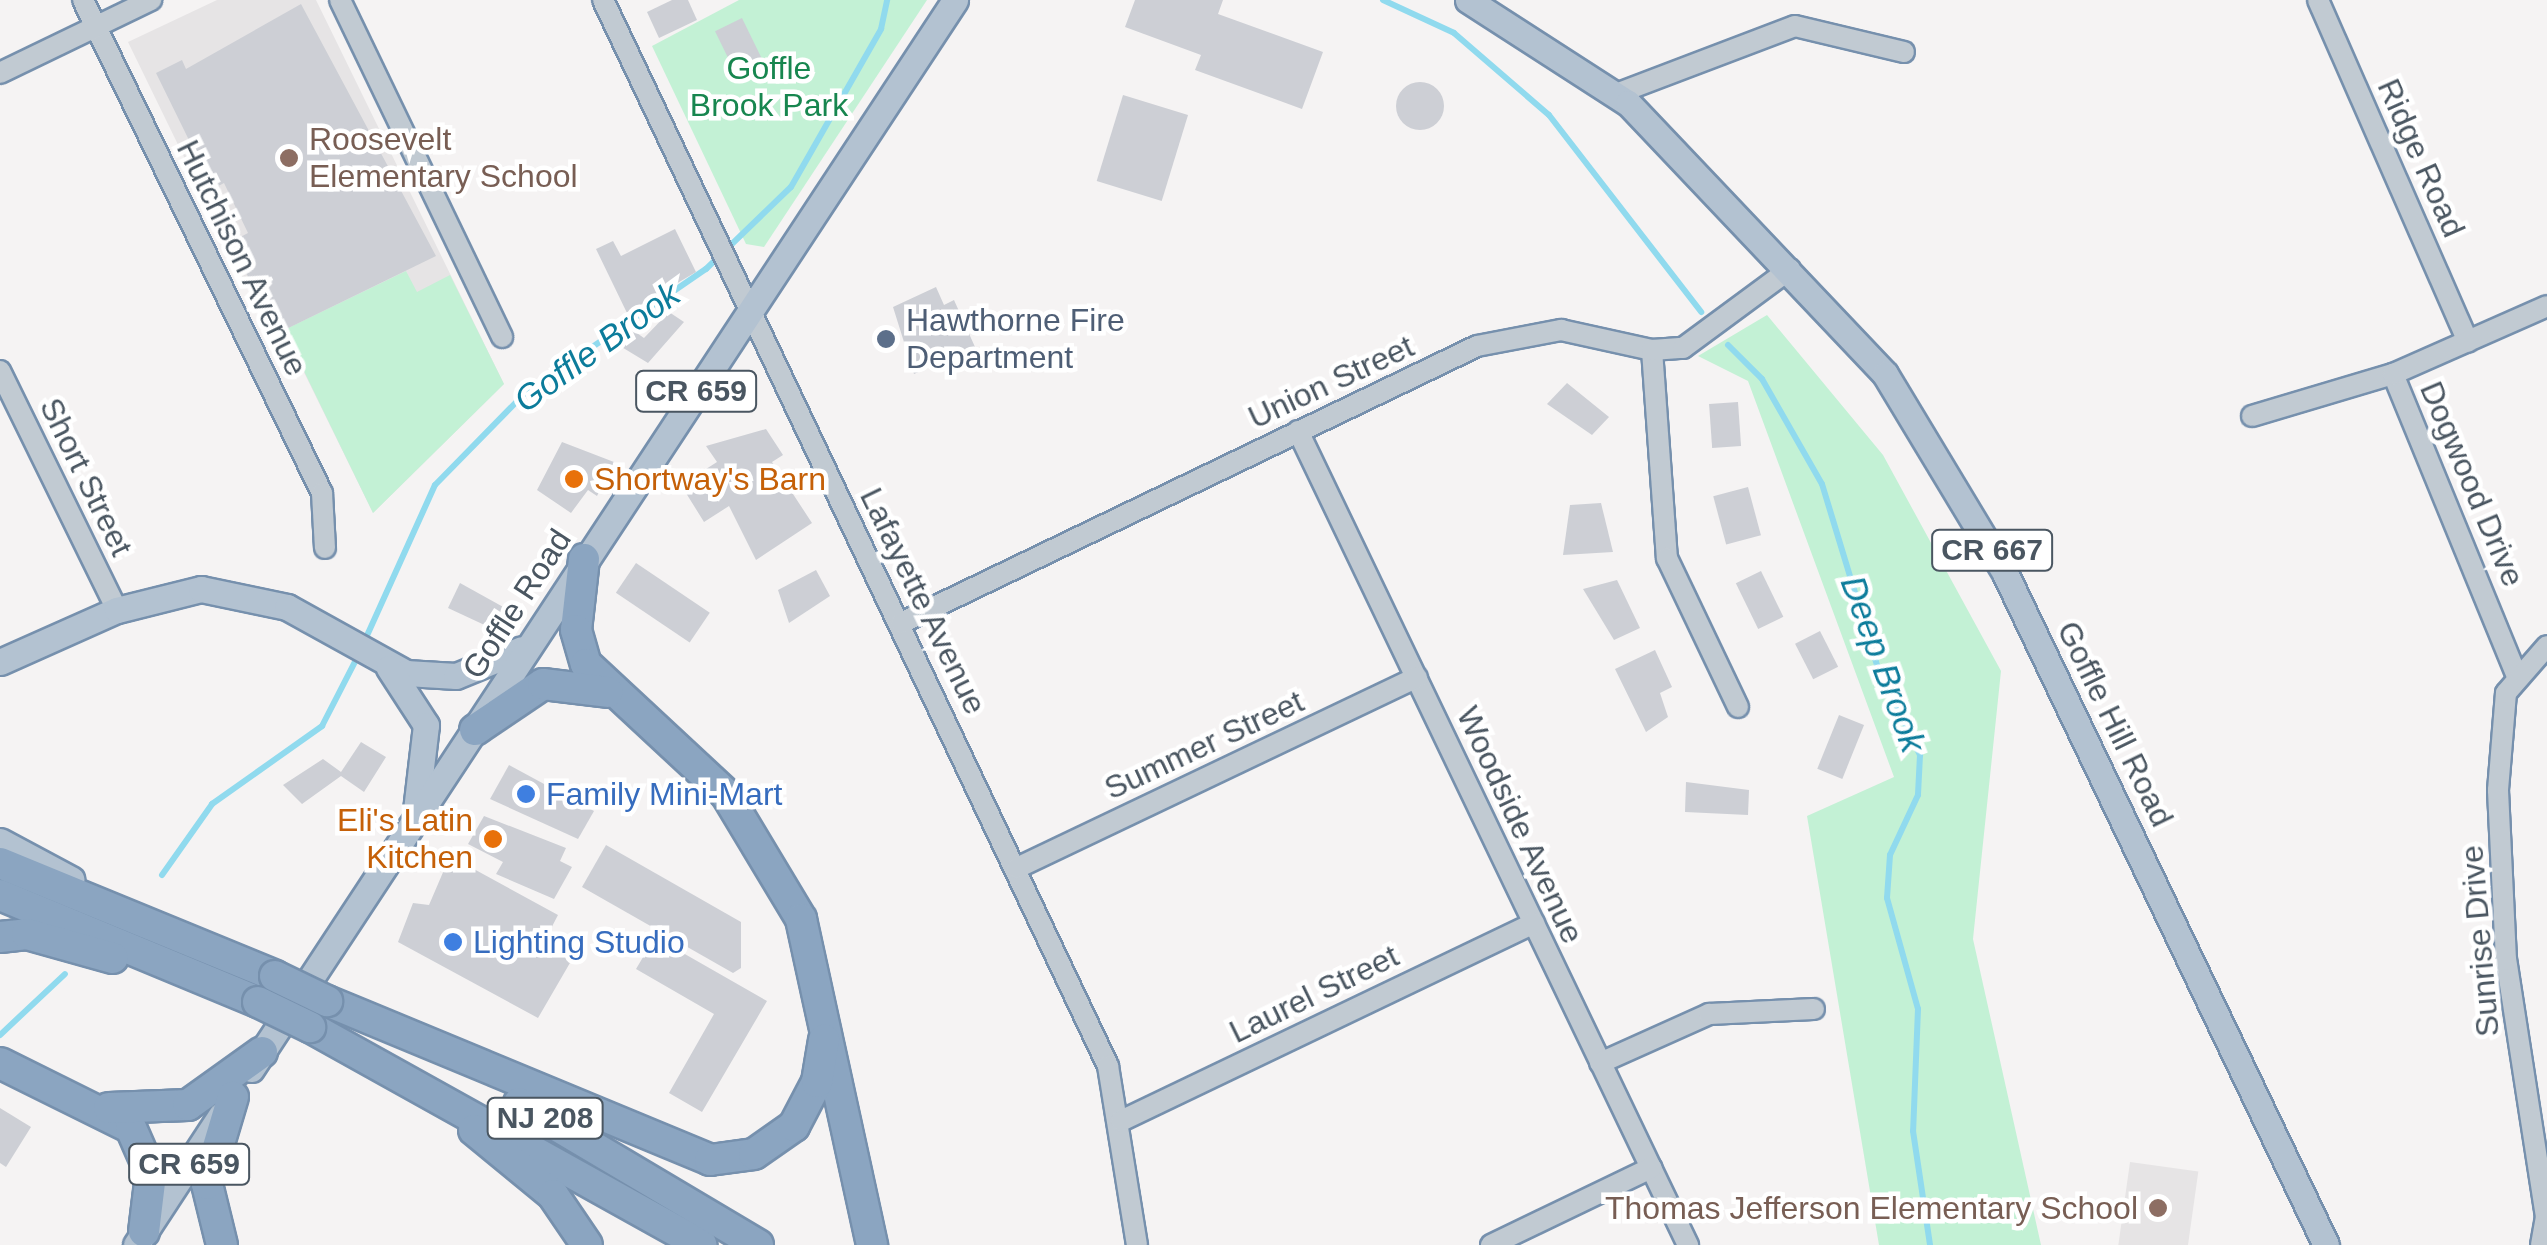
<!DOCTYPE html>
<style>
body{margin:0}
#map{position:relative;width:2547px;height:1245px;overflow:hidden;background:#f5f3f3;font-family:Helvetica,sans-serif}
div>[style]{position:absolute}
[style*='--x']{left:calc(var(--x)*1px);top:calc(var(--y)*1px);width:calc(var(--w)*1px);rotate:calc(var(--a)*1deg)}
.education>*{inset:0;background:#e6e4e5;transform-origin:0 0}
.green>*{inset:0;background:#c3f1d5}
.stream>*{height:6px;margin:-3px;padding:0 3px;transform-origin:3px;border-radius:3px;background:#90daee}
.building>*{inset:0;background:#cdcfd5;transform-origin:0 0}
.round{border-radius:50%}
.roads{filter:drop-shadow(2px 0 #7690ad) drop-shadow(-2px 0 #7690ad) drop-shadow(0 2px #7690ad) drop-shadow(0 -2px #7690ad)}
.minor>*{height:20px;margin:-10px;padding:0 10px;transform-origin:10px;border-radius:10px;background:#c1cad2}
.major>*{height:25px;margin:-12.5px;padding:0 12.5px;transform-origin:12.5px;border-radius:12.5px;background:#b3c2d1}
.highway>*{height:30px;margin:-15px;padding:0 15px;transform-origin:15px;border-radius:15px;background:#8ba5c1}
.bridges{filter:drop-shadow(2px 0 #7690ad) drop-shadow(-2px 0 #7690ad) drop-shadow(0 2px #7690ad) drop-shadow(0 -2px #7690ad)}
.highway-bridge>*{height:30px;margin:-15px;padding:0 15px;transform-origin:15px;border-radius:15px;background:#8ba5c1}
.dots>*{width:28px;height:28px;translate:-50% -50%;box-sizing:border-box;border:5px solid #fff;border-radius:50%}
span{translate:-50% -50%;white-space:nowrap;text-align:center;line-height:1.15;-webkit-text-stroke:9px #fff;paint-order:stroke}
.shield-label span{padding:2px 8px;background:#fff;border:2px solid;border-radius:8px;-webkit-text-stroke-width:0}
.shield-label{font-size:30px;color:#4a5661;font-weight:700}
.park-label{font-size:32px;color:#17864f}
.education-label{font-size:32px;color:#785e54}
.left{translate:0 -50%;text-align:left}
.right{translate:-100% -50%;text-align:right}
.street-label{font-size:32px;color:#4a5661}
.service-label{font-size:32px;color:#4e5e75}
.food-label{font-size:32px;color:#c56008}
.shop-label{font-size:32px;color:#366cbe}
.water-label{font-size:35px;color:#0c7c9b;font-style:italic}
</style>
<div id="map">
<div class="education">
<div style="clip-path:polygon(217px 0,316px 0,504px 384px,373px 513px,293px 350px,281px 356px,128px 42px)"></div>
<div style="left:2130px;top:1162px;width:69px;height:84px;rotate:8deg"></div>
</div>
<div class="green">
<div style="clip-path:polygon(739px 0,927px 0,764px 247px,746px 244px,652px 46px)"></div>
<div style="clip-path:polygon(406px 271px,417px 292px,450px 275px,504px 384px,373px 513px,284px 330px)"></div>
<div style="clip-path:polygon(1767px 315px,1883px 455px,2001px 671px,1973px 939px,2041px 1245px,1879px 1245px,1807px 816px,1894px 777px,1748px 381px,1698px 356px)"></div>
</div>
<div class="stream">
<div style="--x:1383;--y:0;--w:78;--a:24.9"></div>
<div style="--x:1454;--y:33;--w:125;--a:40.8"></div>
<div style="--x:1549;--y:115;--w:249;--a:52.3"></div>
<div style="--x:1728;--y:345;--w:48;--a:45"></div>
<div style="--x:1762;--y:379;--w:121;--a:60.3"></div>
<div style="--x:1822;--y:484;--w:189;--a:73.1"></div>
<div style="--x:1877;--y:665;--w:100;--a:64.5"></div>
<div style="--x:1920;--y:755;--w:40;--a:92.9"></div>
<div style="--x:1918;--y:795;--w:66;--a:115"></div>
<div style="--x:1890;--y:855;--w:43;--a:94"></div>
<div style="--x:1887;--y:898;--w:115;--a:74.4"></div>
<div style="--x:1918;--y:1009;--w:122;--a:92.3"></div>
<div style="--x:1913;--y:1131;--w:115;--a:81.5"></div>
<div style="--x:365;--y:640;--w:170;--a:-65.7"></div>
<div style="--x:435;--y:485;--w:127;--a:-45.6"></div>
<div style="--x:524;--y:394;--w:221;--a:-34.5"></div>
<div style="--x:706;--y:269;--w:118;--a:-44"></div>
<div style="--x:791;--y:187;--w:182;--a:-60.3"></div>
<div style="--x:881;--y:29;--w:30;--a:-78"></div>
<div style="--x:162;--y:875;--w:87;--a:-54.8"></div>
<div style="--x:212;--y:804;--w:135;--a:-35.3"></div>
<div style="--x:322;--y:726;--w:83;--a:-62.8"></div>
<div style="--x:0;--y:1035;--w:89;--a:-43.2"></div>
</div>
<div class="building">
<div style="clip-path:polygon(672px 0,688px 0,697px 20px,659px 38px,647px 12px)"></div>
<div style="clip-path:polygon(1135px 0,1223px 0,1218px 14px,1323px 52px,1302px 109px,1195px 70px,1201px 55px,1125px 27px)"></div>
<div style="clip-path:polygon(301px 4px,436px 256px,276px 334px,231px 242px,248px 233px,224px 183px,213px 189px,156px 73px,182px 60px,186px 69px)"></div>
<div style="left:742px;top:18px;width:49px;height:30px;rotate:64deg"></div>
<div class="round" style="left:1396px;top:82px;width:48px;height:48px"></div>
<div style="left:1123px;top:95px;width:68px;height:90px;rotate:17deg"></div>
<div style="clip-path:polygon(675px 229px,696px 272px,627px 313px,596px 249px,613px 241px,621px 256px)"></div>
<div style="clip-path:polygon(936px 287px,944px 305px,954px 300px,975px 347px,914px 374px,893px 307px)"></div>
<div style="clip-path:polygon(669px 312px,684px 322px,648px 363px,620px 346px,631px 329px,644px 338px)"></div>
<div style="clip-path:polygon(1567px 383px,1609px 417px,1592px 435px,1547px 404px)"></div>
<div style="left:1738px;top:402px;width:44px;height:29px;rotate:86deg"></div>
<div style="clip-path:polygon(766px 429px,783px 455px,772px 462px,812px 523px,756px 560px,729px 506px,704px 522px,681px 485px,717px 462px,706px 446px)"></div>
<div style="clip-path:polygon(562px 442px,614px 462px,597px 496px,588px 490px,571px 513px,537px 490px)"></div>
<div style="left:1748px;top:487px;width:50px;height:36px;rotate:75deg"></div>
<div style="clip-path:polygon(1601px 503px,1613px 552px,1563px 555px,1570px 505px)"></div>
<div style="left:636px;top:563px;width:89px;height:36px;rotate:34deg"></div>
<div style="clip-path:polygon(816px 570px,830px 596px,789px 623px,778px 590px)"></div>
<div style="left:1761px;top:571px;width:51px;height:28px;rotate:64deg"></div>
<div style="clip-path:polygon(1617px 580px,1640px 628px,1614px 640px,1583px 589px)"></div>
<div style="clip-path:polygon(460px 583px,516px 614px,506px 635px,448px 608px)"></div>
<div style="left:1820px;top:631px;width:40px;height:28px;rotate:63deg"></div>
<div style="clip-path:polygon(1655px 650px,1672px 687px,1660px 693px,1668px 717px,1646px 732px,1615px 669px)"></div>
<div style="left:1839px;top:715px;width:27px;height:58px;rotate:22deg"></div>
<div style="clip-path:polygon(361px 742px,386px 757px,364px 792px,341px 776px,302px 804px,283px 785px,323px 759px,341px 772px)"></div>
<div style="clip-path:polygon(509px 765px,594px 811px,578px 839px,490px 799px)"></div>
<div style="clip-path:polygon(1686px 782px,1749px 790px,1748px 815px,1685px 812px)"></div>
<div style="clip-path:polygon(484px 816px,566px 848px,560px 861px,572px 867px,554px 899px,496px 874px,503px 862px,468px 844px)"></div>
<div style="clip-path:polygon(606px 845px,741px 922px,741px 968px,733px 973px,582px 887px)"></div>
<div style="clip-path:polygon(450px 856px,558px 915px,545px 940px,574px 956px,538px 1018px,398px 942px,413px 903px,429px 905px)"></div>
<div style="clip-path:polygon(655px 937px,767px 1001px,702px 1112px,669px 1093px,714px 1014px,636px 969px)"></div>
<div style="clip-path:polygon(0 1108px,31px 1127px,6px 1167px,0 1163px)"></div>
</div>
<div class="roads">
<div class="minor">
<div style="--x:83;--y:0;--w:548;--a:64.14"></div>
<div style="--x:322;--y:493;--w:55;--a:86.9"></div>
<div style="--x:340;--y:0;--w:374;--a:64.3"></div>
<div style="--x:603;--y:0;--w:1180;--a:64.65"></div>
<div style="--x:1108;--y:1066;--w:181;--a:80.8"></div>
<div style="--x:2318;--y:0;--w:373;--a:66.3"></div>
<div style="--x:0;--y:73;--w:168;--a:-25.8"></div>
<div style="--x:1616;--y:94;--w:191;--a:-20.8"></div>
<div style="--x:1795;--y:26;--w:112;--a:13.4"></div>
<div style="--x:1652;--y:350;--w:209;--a:85.9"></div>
<div style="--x:1667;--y:558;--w:165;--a:64.5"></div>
<div style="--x:0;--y:371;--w:266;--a:63.9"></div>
<div style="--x:2393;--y:374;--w:324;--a:67.7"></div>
<div style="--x:2252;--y:416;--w:147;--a:-16.6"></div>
<div style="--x:2393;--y:374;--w:168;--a:-23.8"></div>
<div style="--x:1298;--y:431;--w:903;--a:64.4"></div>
<div style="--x:901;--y:623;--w:639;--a:-25.68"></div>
<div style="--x:1477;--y:346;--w:86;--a:-10.8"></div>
<div style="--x:1561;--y:330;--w:93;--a:12.4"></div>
<div style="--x:1652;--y:350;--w:31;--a:-4"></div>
<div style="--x:1683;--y:348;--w:133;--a:-36.4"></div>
<div style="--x:1017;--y:868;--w:443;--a:-25.5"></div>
<div style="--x:1600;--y:1063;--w:120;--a:-24.2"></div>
<div style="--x:1709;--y:1014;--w:105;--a:-2.7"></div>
<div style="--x:1121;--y:1121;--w:458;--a:-25.6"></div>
<div style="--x:1491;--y:1245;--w:178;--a:-25.7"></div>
<div style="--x:2541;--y:1245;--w:28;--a:-80"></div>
<div style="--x:2546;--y:1217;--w:260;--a:-98.8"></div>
<div style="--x:2506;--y:960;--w:170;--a:-92.7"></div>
<div style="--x:2498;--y:790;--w:97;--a:-85.3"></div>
<div style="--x:2506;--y:693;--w:62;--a:-48.9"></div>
</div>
<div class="major">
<div style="--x:1468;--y:0;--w:190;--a:32.8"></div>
<div style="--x:1628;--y:103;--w:373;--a:46.5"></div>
<div style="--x:1885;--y:374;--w:230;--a:58.9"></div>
<div style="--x:2004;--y:571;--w:747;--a:64.46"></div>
<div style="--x:0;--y:662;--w:128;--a:-24"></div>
<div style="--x:117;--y:610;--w:87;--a:-14"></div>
<div style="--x:201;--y:589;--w:88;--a:11.8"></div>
<div style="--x:287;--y:607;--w:136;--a:29"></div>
<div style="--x:406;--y:673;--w:50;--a:3.4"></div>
<div style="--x:456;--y:676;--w:71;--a:-22.2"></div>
<div style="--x:389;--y:668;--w:68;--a:57"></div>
<div style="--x:426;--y:725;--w:86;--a:96.7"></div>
<div style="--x:0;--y:841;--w:81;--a:28.2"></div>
<div style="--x:251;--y:1069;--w:1280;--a:-56.63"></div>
<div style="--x:136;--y:1245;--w:155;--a:-56.8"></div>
</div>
<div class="highway">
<div style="--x:584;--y:559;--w:71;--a:96.4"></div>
<div style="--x:576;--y:630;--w:35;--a:74"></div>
<div style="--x:586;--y:664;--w:191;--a:42.9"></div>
<div style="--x:726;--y:794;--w:146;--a:59"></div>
<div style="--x:801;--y:919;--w:334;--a:77.7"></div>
<div style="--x:475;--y:730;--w:82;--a:-34.1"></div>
<div style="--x:543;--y:684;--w:65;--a:7"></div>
<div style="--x:0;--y:863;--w:297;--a:22.3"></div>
<div style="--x:0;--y:895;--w:279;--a:22.5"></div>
<div style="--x:0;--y:937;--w:27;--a:-6"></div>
<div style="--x:27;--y:934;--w:89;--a:15.6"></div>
<div style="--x:327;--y:1001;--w:415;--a:22.5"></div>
<div style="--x:710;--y:1160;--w:44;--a:-7.8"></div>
<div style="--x:754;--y:1154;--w:49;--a:-35"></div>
<div style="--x:794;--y:1126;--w:50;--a:-62.4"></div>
<div style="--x:817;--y:1082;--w:43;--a:-80.5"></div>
<div style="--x:310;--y:1027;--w:448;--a:29.1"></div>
<div style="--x:0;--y:1063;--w:146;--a:26.4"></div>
<div style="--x:131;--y:1128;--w:50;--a:66.5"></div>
<div style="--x:151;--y:1174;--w:58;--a:96.9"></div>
<div style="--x:519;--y:1103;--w:278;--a:30.7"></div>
<div style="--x:109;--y:1108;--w:79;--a:-2.2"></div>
<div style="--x:188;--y:1105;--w:91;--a:-35.6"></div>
<div style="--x:474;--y:1130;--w:102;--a:39.4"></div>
<div style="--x:553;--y:1195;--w:60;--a:55.8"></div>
<div style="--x:222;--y:1245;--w:63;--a:-103.8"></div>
<div style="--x:207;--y:1184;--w:91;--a:-73.4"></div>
</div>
</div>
<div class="bridges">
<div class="highway-bridge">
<div style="--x:275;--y:976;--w:58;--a:25.7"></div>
<div style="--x:258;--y:1002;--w:58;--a:25.7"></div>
</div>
</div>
<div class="dots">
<div style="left:289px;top:158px;background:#8d6e63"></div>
<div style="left:886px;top:339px;background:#5c6f8a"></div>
<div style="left:574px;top:479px;background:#e8710a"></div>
<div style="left:526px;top:794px;background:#3f7fe0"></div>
<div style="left:493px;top:839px;background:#e8710a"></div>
<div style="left:453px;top:942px;background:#3f7fe0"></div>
<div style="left:2158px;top:1208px;background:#8d6e63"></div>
</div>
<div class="shield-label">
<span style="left:696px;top:391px">CR 659</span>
<span style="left:1992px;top:550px">CR 667</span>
<span style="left:545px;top:1118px">NJ 208</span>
<span style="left:189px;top:1164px">CR 659</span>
</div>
<div class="park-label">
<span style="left:769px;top:87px">Goffle<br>Brook Park</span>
</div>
<div class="education-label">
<span class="left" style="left:309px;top:158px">Roosevelt<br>Elementary School</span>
<span class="right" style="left:2138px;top:1208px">Thomas Jefferson Elementary School</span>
</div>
<div class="street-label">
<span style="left:2421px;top:158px;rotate:66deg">Ridge Road</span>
<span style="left:242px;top:258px;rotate:64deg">Hutchison Avenue</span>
<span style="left:1331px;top:382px;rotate:-25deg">Union Street</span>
<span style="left:86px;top:477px;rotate:64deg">Short Street</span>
<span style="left:2472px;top:484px;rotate:67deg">Dogwood Drive</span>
<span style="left:923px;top:601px;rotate:64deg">Lafayette Avenue</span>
<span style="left:517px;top:604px;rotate:-57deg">Goffle Road</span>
<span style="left:2115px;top:724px;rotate:64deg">Goffle Hill Road</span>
<span style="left:1204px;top:745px;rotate:-25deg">Summer Street</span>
<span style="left:1520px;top:825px;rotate:65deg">Woodside Avenue</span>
<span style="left:2480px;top:941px;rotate:-95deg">Sunrise Drive</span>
<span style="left:1314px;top:994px;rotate:-26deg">Laurel Street</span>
</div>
<div class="service-label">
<span class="left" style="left:906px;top:339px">Hawthorne Fire<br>Department</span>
</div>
<div class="food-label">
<span class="left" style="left:594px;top:479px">Shortway's Barn</span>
<span class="right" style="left:473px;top:839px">Eli's Latin<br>Kitchen</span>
</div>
<div class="shop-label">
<span class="left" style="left:546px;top:794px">Family Mini-Mart</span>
<span class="left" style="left:473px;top:942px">Lighting Studio</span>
</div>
<div class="water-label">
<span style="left:597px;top:347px;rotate:-36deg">Goffle Brook</span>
<span style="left:1883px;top:664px;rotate:70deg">Deep Brook</span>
</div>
</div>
